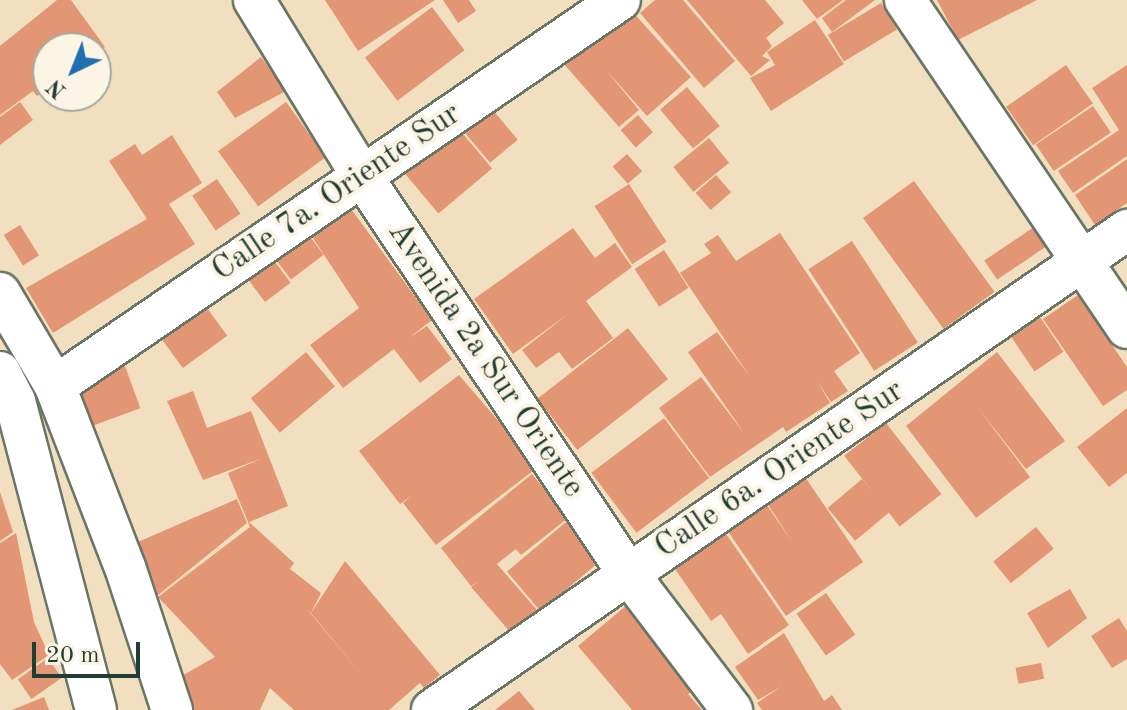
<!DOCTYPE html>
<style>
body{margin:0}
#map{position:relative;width:1127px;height:710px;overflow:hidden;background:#f2dfbf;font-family:"Old Standard TT",serif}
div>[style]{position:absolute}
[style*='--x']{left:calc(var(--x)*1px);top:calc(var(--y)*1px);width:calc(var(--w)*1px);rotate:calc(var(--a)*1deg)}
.building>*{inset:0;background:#e39674;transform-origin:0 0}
.roads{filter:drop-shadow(2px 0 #697665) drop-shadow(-2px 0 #697665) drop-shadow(0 2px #697665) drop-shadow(0 -2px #697665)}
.minor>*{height:40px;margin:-20px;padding:0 20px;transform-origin:20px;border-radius:20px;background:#fff}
span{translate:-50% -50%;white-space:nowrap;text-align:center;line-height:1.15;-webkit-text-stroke:8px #fcf5e5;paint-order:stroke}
.street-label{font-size:32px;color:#1f3d34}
.north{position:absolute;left:32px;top:32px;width:80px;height:80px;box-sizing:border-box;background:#fcf5e5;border:2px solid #a4ab9e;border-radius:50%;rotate:223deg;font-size:22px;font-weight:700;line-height:32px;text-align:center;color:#1f3d34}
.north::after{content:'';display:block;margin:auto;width:28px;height:36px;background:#1f6fb2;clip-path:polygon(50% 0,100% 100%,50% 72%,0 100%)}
.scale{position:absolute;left:32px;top:642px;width:108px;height:36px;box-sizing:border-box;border:4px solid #1f3d34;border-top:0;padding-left:10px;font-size:24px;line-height:28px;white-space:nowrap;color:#1f3d34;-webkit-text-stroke:6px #fcf5e5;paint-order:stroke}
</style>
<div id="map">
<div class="building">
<div style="clip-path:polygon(57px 0,71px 0,105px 47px,96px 53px,96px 48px,48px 48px,48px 88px,37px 96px,33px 91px,0 115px,0 46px)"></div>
<div style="clip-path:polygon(325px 0,435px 0,358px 51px)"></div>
<div style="clip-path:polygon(443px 0,469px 0,476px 11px,458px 23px)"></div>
<div style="clip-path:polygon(655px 0,683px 0,735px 61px,704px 88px,640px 13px)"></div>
<div style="clip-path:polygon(687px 0,765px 0,784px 23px,766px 38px,772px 46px,762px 56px,770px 60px,751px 76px)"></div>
<div style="clip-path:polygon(802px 0,843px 0,817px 19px)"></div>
<div style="clip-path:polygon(846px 0,875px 0,832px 32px,822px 18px)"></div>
<div style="clip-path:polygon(937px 0,1037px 0,958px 40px)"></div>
<div style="left:881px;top:3px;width:31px;height:62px;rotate:59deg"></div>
<div style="left:432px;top:7px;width:54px;height:84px;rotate:53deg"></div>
<div style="clip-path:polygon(631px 10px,691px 77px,647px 116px,606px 70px,639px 110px,619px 127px,557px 56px,578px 38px,586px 49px)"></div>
<div style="clip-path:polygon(815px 20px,844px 64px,771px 111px,750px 78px,775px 65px,767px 52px)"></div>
<div style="clip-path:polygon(261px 57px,286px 91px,235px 118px,217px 92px)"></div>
<div style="left:1066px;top:65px;width:47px;height:73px;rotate:55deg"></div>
<div style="clip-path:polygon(1127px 65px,1127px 156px,1073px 193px,1058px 171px,1119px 130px,1092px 88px)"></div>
<div style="left:687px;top:87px;width:51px;height:35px;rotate:50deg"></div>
<div style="clip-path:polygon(20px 102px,33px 120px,0 145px,0 117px)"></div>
<div style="left:286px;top:102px;width:68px;height:84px;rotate:54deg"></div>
<div style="left:1093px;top:106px;width:32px;height:69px;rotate:56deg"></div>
<div style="left:492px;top:109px;width:40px;height:36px;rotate:50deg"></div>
<div style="left:638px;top:115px;width:23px;height:23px;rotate:49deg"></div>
<div style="left:458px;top:128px;width:53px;height:70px;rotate:50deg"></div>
<div style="clip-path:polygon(172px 135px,202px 183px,169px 204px,195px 244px,53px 333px,26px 288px,147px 219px,109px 161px,135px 144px,142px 155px)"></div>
<div style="left:709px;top:138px;width:32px;height:46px;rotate:51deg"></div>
<div style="left:627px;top:154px;width:23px;height:19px;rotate:49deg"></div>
<div style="clip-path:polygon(1127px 159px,1127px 203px,1095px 225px,1075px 195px)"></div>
<div style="left:716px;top:175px;width:23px;height:27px;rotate:49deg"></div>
<div style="left:217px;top:179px;width:42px;height:30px;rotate:56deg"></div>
<div style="left:914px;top:181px;width:137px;height:63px;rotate:54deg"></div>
<div style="left:629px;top:184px;width:69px;height:41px;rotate:57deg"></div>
<div style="clip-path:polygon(349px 206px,432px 320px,409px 338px,427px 326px,452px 359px,420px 383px,394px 349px,343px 388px,310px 345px,359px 308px,311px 235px)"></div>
<div style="left:20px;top:225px;width:36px;height:19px;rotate:58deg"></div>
<div style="left:1034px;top:227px;width:23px;height:60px;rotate:56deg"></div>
<div style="clip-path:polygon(573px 228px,595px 258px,615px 243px,632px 267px,586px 301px,613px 338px,572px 369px,559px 352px,536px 368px,522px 350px,568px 314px,513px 354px,474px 299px)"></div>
<div style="left:305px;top:230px;width:31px;height:41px;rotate:53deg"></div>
<div style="clip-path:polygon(780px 233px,860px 353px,834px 371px,848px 391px,831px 402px,817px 381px,830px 403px,786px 432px,783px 427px,710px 477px,659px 408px,701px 377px,744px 433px,688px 352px,717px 332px,750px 377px,680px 273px,711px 253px,704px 244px,718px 235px,736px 261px)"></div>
<div style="left:852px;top:241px;width:121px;height:52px;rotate:57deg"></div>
<div style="left:664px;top:250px;width:45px;height:35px;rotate:57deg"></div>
<div style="left:269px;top:254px;width:36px;height:32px;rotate:53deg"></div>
<div style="clip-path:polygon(1078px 295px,1127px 367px,1127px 390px,1103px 406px,1043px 319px)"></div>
<div style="left:202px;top:301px;width:43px;height:55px;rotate:54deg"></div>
<div style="left:1040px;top:317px;width:42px;height:35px;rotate:56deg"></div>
<div style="left:628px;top:328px;width:65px;height:115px;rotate:52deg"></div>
<div style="left:306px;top:352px;width:45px;height:72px;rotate:50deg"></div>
<div style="clip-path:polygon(997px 352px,1065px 441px,1026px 469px,978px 408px,1030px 477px,976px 518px,906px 426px)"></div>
<div style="left:125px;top:366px;width:45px;height:59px;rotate:70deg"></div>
<div style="clip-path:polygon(459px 375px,538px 467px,436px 545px,403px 503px,412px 495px,400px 504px,359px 451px)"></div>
<div style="clip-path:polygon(193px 391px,207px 428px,251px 411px,288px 506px,249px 522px,294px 563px,290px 569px,321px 593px,311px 613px,307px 609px,367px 681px,311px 613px,345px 561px,440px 675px,424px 688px,420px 683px,389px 710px,294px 710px,270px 688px,260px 710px,184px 710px,171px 682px,215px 657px,158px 597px,250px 527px,228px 473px,263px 458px,203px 480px,167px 401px)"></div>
<div style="clip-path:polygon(1127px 408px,1127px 473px,1109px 487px,1077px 447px)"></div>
<div style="left:664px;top:418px;width:75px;height:91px;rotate:53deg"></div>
<div style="left:886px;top:423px;width:90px;height:53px;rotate:52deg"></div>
<div style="clip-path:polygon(532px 474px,568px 518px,521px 555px,516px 549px,497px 564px,537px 610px,511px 633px,471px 587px,480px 580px,471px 586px,441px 548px)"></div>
<div style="clip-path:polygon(803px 474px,863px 562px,786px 616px,725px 527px,764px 501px,793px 543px,765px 500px)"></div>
<div style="left:862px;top:479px;width:43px;height:45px;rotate:50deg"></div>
<div style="clip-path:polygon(0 492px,13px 532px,0 541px)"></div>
<div style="clip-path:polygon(237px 499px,247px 523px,147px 604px,124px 548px)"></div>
<div style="left:566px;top:522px;width:52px;height:77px;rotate:50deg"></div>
<div style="left:1036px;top:527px;width:28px;height:55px;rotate:51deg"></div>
<div style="clip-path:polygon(724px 531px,789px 625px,748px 654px,721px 614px,711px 621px,673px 566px)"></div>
<div style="clip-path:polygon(16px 533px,34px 622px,49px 655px,12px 680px,0 664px,0 543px)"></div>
<div style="clip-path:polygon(1070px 589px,1087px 618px,1048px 648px,1027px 613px)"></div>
<div style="left:826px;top:593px;width:51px;height:36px;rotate:55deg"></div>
<div style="clip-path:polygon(627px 605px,696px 688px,688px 694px,702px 710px,632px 710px,578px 646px)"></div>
<div style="clip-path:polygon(1119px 618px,1127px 631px,1127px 659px,1112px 668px,1091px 636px)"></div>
<div style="clip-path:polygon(784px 633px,824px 701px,832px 695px,842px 710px,762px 710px,757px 703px,782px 686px,758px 700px,735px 667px)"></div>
<div style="left:48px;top:658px;width:24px;height:37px;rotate:55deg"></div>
<div style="left:1041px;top:663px;width:16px;height:26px;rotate:79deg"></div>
<div style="clip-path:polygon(519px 691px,535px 710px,495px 710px)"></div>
<div style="clip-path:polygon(44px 697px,49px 710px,12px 710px)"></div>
</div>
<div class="roads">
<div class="minor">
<div style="--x:254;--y:0;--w:206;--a:58.5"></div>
<div style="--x:362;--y:176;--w:478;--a:56.2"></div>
<div style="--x:628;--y:573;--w:172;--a:52.8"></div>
<div style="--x:905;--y:0;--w:396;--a:55.9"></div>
<div style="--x:0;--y:293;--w:108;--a:59.4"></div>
<div style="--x:55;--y:386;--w:194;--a:68.9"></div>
<div style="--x:125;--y:567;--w:151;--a:71.8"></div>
<div style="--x:0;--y:372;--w:33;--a:63"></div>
<div style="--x:15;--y:401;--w:319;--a:75.3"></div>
<div style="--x:55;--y:386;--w:684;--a:-34.34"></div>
<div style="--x:432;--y:710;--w:845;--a:-34.63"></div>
</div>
</div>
<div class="street-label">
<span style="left:337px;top:193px;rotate:-34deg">Calle 7a. Oriente Sur</span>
<span style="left:485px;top:360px;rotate:56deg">Avenida 2a Sur Oriente</span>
<span style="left:780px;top:470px;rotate:-34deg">Calle 6a. Oriente Sur</span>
</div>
<div class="north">N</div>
<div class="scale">20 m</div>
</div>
